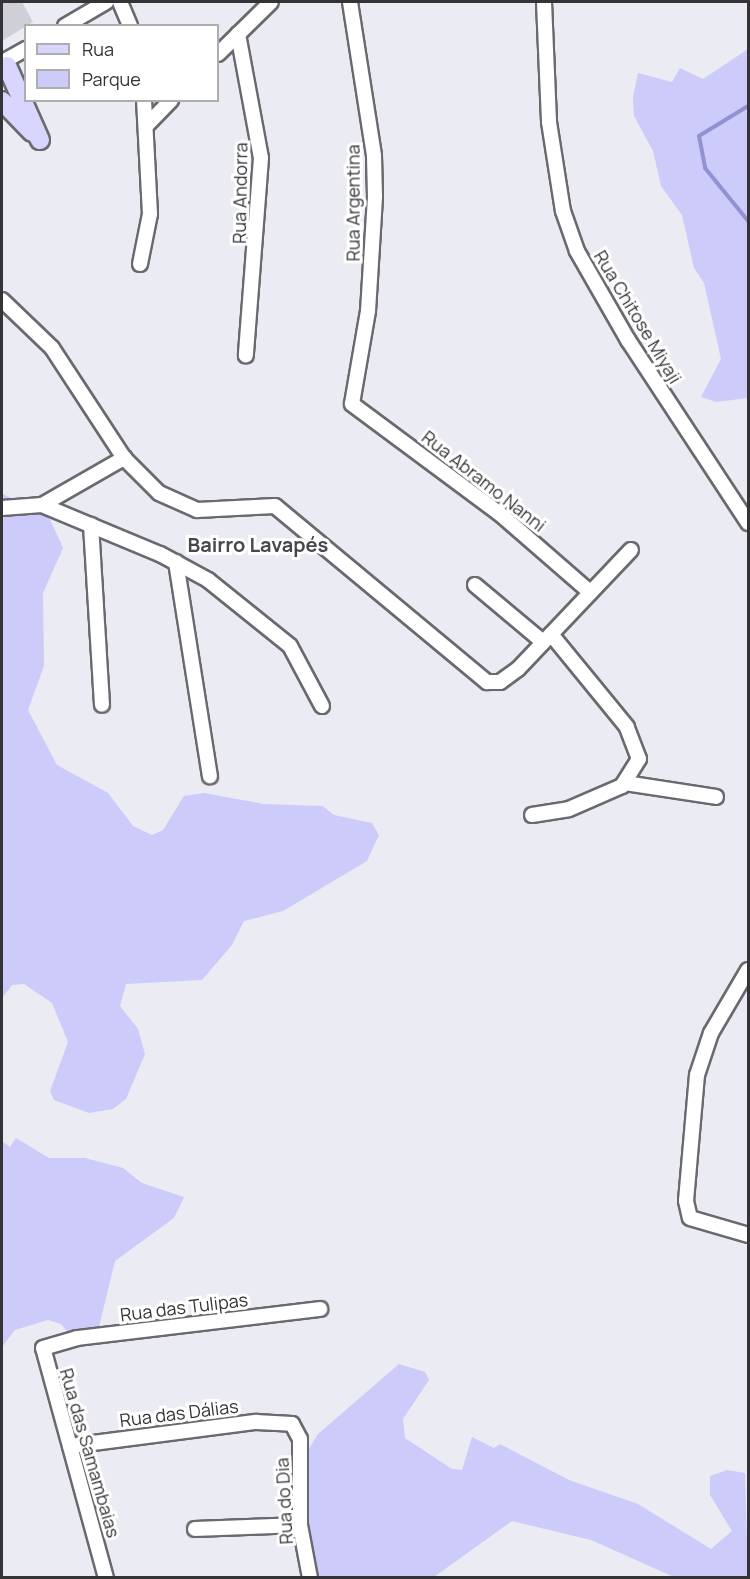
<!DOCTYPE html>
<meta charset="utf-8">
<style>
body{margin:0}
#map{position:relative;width:750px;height:1579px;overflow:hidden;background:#ebebf3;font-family:Manrope,sans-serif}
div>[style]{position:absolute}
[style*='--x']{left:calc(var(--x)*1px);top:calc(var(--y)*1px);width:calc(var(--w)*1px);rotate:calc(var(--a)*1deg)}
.green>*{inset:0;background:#cccbfa}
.stream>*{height:4px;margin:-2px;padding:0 2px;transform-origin:2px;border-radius:2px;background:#9491d3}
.building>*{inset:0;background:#cfcfd7}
.roads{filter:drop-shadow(2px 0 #696970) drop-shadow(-2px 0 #696970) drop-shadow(0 2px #696970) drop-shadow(0 -2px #696970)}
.minor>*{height:14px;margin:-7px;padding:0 7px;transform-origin:7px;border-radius:7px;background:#fff}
.major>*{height:18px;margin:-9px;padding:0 9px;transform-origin:9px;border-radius:9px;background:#d8d6fe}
span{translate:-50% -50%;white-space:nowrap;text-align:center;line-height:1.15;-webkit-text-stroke:6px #fff;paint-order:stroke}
.street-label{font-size:18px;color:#343437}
.neighbourhood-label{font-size:20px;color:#47474e;font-weight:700}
.frame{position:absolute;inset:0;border:3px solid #343437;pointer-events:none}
.legend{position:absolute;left:24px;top:24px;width:195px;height:78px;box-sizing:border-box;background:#fff;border:2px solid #aeaeaf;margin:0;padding:8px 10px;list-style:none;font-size:18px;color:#343437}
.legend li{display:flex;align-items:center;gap:12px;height:30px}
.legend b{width:30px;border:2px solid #aeaeaf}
</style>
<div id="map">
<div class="green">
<div style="clip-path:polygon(748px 49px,748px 398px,716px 402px,701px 397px,721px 359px,704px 283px,694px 268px,682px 215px,661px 186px,653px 151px,634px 116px,633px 97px,638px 73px,672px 82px,680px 68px,703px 79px)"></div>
<div style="clip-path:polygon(3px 494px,49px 517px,63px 548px,43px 593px,44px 666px,28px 710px,57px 765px,108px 793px,133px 826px,152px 835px,163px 830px,184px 796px,204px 793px,264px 804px,323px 806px,334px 815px,372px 823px,379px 835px,367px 861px,283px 911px,244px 921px,232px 945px,202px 980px,126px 984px,120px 1006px,138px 1029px,145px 1054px,126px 1099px,113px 1109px,89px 1113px,54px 1100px,50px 1091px,68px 1042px,52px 1003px,24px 984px,12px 985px,2px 998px)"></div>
<div style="clip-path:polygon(16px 1138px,49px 1158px,85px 1158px,123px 1168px,142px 1183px,184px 1197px,174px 1218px,115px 1261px,98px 1331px,75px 1341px,61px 1324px,48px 1320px,15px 1330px,2px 1347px,2px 1141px,10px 1147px)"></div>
<div style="clip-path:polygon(399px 1364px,425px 1372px,429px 1380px,403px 1419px,405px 1438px,452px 1469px,462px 1470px,472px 1437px,494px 1448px,500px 1444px,569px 1480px,638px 1504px,711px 1549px,732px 1531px,710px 1495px,710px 1476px,727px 1470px,745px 1473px,748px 1577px,674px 1577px,591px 1540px,512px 1521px,434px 1577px,313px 1578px,301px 1490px,307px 1452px,318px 1434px)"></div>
</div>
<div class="stream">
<div style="--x:748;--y:106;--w:57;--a:148.5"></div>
<div style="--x:699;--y:136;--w:33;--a:79"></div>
<div style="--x:705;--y:168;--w:68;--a:50.9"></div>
</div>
<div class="building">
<div style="clip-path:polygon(2px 2px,22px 2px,33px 22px,2px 41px)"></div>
</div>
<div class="roads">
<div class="minor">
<div style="--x:120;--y:2;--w:26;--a:67"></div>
<div style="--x:350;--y:2;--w:156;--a:81.1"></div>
<div style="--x:374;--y:156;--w:41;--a:88.6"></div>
<div style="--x:375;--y:197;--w:114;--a:93.5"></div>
<div style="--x:368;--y:311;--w:94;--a:99.8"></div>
<div style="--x:352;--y:404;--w:183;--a:36.6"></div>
<div style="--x:499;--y:513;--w:121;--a:41"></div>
<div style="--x:544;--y:2;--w:120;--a:87.6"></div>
<div style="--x:549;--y:122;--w:90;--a:81.1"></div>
<div style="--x:563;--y:211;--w:42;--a:70.7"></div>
<div style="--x:577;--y:251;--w:103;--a:60.2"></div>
<div style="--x:628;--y:340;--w:219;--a:56.7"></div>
<div style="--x:65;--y:26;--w:48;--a:-30.3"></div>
<div style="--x:238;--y:34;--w:126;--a:79.5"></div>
<div style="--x:261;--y:158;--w:198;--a:94.4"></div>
<div style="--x:218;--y:54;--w:74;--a:-44.5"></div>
<div style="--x:6;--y:60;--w:23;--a:-29"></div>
<div style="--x:147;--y:125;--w:35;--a:-46"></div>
<div style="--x:140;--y:264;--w:51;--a:-78.7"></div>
<div style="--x:150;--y:214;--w:114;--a:-93"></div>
<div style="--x:2;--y:300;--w:69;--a:43.8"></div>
<div style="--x:52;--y:348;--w:131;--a:56.8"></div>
<div style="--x:124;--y:458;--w:49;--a:45"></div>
<div style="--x:159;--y:493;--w:42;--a:24.1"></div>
<div style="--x:197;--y:510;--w:78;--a:-2.9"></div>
<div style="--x:275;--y:506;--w:276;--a:39.7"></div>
<div style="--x:487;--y:682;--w:13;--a:0"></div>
<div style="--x:500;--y:682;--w:22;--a:-36"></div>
<div style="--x:518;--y:669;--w:164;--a:-46.5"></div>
<div style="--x:42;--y:505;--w:128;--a:22.6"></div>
<div style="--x:160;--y:554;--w:55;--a:28.4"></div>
<div style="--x:208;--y:580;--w:105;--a:38.8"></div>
<div style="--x:290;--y:646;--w:68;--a:61.9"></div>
<div style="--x:2;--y:508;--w:40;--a:-4.3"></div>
<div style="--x:42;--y:505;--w:95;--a:-29.8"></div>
<div style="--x:91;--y:525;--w:180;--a:86.5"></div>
<div style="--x:176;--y:562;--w:217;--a:81"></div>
<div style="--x:475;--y:585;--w:89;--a:40"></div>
<div style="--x:625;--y:783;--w:92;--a:8.7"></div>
<div style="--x:532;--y:815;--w:37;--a:-9"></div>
<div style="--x:569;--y:809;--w:58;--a:-23.5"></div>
<div style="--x:622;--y:786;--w:32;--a:-58"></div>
<div style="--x:639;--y:759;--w:34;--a:-111"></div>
<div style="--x:627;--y:727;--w:120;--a:-129.3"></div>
<div style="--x:748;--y:970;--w:73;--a:120.4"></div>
<div style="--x:711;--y:1033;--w:44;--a:108.4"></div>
<div style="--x:697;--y:1075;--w:126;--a:95"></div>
<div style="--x:686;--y:1201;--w:17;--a:77"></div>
<div style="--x:690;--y:1218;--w:60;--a:16.3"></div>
<div style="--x:70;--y:1446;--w:188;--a:-7.4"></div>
<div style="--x:256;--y:1422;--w:36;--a:3"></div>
<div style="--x:292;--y:1424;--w:17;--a:62"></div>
<div style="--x:300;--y:1439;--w:86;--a:90"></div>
<div style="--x:300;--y:1525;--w:54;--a:79.3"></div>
<div style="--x:195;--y:1529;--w:105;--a:-2.2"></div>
<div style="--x:106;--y:1578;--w:238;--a:-105.3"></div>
<div style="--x:43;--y:1348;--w:35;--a:-16"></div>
<div style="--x:77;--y:1338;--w:245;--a:-6.8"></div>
</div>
<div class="major">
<div style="--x:7;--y:66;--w:81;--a:66"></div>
<div style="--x:2;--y:101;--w:43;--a:45.9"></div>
</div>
</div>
<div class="street-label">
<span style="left:240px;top:193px;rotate:-89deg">Rua Andorra</span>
<span style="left:353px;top:203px;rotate:-90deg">Rua Argentina</span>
<span style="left:638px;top:317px;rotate:59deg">Rua Chitose Miyaji</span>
<span style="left:484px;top:481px;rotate:38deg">Rua Abramo Nanni</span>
<span style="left:184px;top:1307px;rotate:-7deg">Rua das Tulipas</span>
<span style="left:179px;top:1413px;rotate:-7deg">Rua das Dálias</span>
<span style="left:90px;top:1453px;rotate:74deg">Rua das Samambaias</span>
<span style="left:284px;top:1501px;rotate:-93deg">Rua do Dia</span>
</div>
<div class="neighbourhood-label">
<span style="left:258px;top:544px">Bairro Lavapés</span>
</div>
<div class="frame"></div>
<ul class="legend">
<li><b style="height:8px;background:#d8d6fe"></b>Rua</li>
<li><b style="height:16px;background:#cccbfa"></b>Parque</li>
</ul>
</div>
